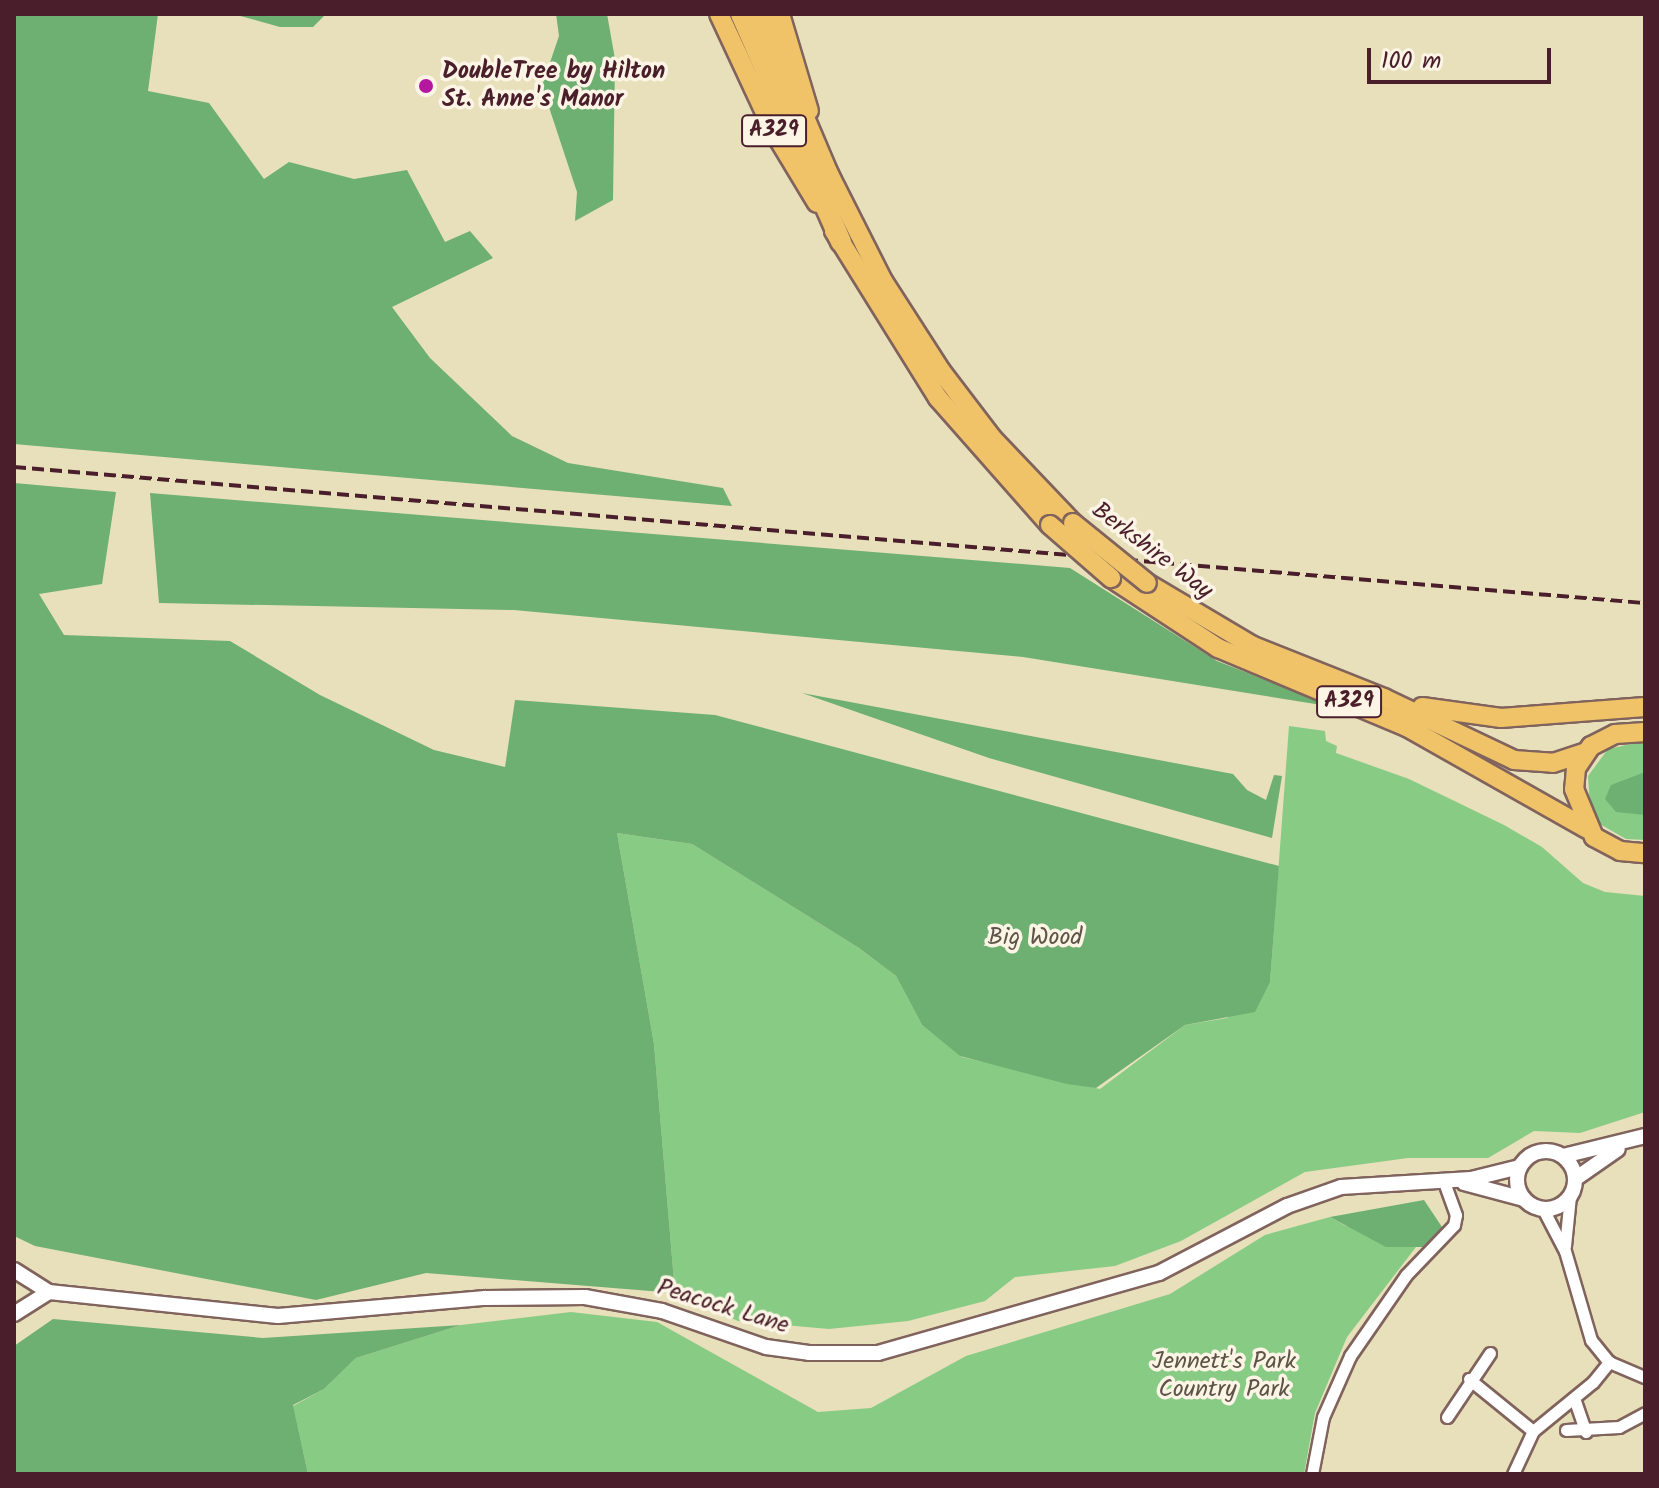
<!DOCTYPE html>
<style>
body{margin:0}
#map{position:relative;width:1659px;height:1488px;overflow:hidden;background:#e7e0bb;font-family:Kalam,sans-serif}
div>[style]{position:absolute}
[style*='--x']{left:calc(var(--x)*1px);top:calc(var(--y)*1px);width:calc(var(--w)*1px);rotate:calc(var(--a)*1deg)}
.green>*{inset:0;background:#88cb85}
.forest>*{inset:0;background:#6eaf72}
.roads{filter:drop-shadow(2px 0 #81635d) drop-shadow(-2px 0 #81635d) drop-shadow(0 2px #81635d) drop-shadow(0 -2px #81635d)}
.minor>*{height:11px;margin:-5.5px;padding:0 5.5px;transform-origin:5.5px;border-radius:5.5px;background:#fff}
.tertiary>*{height:14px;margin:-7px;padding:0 7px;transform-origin:7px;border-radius:7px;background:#fff}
.tertiary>.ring{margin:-7px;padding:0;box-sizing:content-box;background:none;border:14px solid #fff;border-radius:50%}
.trunk>*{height:18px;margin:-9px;padding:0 9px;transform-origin:9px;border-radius:9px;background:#f0c369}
.motorway>*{height:20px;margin:-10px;padding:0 10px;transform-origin:10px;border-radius:10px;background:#f0c369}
.rail>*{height:4px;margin-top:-2px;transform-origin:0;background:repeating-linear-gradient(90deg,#4a1f2b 0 12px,transparent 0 18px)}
.bridges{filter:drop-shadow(2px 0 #81635d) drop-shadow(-2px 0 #81635d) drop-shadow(0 2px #81635d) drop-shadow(0 -2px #81635d)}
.trunk-bridge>*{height:18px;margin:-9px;padding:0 9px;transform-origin:9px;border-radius:9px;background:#f0c369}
.dots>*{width:22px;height:22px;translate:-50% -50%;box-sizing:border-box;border:4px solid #fcf5e5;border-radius:50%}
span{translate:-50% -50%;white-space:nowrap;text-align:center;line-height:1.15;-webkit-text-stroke:7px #fcf5e5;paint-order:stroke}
.shield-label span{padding:2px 6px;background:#fcf5e5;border:2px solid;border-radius:6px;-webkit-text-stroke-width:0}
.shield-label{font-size:22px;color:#4a1f2b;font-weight:700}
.poi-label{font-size:24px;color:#4a1f2b;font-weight:700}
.left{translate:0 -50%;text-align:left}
.street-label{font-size:24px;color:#4a1f2b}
.park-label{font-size:24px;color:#5d5346}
.frame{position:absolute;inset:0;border:16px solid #4a1f2b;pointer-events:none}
.scale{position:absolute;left:1367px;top:48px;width:184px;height:36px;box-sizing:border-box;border:4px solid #4a1f2b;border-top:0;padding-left:10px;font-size:24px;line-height:28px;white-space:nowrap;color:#4a1f2b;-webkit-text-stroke:6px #fcf5e5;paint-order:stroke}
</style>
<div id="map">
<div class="green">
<div style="clip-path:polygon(1289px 726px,1325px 731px,1326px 741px,1337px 746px,1336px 753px,1409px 779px,1504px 825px,1542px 847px,1583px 883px,1605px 892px,1645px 896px,1645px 1112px,1580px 1133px,1534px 1131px,1488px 1158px,1408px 1158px,1305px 1172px,1181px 1241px,1115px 1266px,1015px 1277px,985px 1301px,908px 1321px,829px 1329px,738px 1321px,675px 1293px,654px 1044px,617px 833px,692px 844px,859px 948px,896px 976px,922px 1025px,962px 1057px,1100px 1089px,1185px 1025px,1227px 1018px,1270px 982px)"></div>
<div style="clip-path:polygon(1645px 741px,1645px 840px,1626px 839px,1598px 823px,1590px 808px,1588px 776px,1608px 749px)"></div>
<div style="clip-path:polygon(1330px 1217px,1346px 1226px,1429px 1230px,1347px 1337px,1315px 1413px,1304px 1474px,308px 1474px,293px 1406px,324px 1389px,356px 1358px,461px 1325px,571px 1312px,657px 1322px,818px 1412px,871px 1408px,966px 1356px,1170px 1294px,1265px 1235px)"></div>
</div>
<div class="forest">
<div style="clip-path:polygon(14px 14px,158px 14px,148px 91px,209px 103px,264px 179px,289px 162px,354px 179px,407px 170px,445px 242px,470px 231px,493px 258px,392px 307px,430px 358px,512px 436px,568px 463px,723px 488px,732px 506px,14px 444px)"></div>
<div style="clip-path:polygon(233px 14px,326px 14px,313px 27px,280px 27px)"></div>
<div style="clip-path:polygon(556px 14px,607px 14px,615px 59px,613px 200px,575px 221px,577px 192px,542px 86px,559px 36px)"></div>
<div style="clip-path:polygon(14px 483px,116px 492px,102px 584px,39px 594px,64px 635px,230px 641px,320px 695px,434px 750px,505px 767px,515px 700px,715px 715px,1279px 866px,1270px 982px,1255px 1012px,1185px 1025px,1096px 1088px,1067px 1084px,960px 1056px,922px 1025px,896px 976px,859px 948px,692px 844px,617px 833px,654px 1044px,675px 1293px,426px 1273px,316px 1300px,35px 1246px,14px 1236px)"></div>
<div style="clip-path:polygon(150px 493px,1070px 568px,1217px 661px,1334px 707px,1023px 657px,514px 610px,159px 603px)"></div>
<div style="clip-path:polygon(802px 693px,1233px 774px,1247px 790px,1266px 800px,1274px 775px,1282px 776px,1272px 838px,989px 758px)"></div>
<div style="clip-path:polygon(1645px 772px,1645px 815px,1616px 812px,1605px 799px,1611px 785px)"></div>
<div style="clip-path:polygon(1424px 1200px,1444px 1230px,1423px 1247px,1386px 1247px,1330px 1217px)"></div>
<div style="clip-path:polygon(53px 1319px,263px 1338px,461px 1325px,356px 1358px,324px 1389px,293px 1405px,308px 1474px,14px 1474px,14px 1346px)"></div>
</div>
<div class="roads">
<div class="minor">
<div style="--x:1543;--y:1209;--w:47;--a:62.4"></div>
<div style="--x:1565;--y:1251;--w:93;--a:73.7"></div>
<div style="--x:1591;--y:1340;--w:28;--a:51"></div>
<div style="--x:1609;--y:1362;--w:39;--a:23"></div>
<div style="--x:1565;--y:1246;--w:50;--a:-84.3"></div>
<div style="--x:1469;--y:1379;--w:82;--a:39.1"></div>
<div style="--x:1574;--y:1398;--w:36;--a:71"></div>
<div style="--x:1447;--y:1417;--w:77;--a:-56.1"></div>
<div style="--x:1566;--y:1430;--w:53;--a:-3.2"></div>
<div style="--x:1619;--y:1427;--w:30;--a:-28"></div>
<div style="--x:1312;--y:1474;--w:58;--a:-79.1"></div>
<div style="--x:1323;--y:1417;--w:67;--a:-66.1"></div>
<div style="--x:1350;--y:1356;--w:98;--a:-55.3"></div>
<div style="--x:1406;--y:1275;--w:69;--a:-46.2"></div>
<div style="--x:1454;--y:1225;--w:10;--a:-79"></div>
<div style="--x:1456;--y:1215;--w:38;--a:-110"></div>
<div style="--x:1513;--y:1474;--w:47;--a:-65.1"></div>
<div style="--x:1533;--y:1431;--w:77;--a:-39.2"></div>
<div style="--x:1593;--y:1382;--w:26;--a:-51"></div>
</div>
<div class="tertiary">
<div class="ring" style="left:1517px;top:1151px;width:44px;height:44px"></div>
<div style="--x:1563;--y:1156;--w:84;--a:-13.7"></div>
<div style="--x:1575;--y:1179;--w:52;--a:-34.9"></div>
<div style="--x:1464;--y:1183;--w:62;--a:14.9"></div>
<div style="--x:14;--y:1270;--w:41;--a:32.2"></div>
<div style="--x:49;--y:1292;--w:230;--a:6"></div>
<div style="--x:278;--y:1316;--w:208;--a:-5"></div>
<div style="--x:485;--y:1298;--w:100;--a:-0.6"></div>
<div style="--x:585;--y:1297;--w:78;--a:10.3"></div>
<div style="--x:662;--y:1311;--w:110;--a:19.1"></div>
<div style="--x:766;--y:1347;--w:43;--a:7.9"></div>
<div style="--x:809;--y:1353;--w:69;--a:0"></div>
<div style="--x:878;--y:1353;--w:292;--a:-15.9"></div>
<div style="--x:1159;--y:1273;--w:144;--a:-27.6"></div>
<div style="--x:1287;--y:1206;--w:57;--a:-19.4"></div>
<div style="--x:1341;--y:1187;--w:130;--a:-3.5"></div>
<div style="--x:1471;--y:1179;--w:50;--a:-13.8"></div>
<div style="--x:14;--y:1314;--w:41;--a:-32.2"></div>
</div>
<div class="trunk">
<div style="--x:719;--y:14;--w:128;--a:65"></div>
<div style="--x:773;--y:130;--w:85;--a:58.9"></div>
<div style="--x:780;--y:14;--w:101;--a:73.4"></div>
<div style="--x:827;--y:170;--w:124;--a:63.2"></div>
<div style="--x:883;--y:281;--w:107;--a:57.2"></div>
<div style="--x:941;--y:371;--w:84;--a:52.7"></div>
<div style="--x:992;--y:438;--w:117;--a:46.4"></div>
<div style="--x:834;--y:231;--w:197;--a:58.1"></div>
<div style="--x:938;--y:398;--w:169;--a:48.6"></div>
<div style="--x:1111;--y:578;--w:128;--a:33.2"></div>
<div style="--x:1218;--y:648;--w:205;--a:22.7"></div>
<div style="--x:1407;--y:727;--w:207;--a:29.5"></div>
<div style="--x:1147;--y:583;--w:123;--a:30.7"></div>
<div style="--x:1253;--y:646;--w:141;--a:21.7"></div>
<div style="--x:1384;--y:698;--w:144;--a:25.5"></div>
<div style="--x:1514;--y:760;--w:39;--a:4"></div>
<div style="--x:1553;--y:763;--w:35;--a:-18"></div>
<div style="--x:1422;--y:707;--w:80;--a:7.9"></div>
<div style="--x:1501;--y:718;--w:144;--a:-4.4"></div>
<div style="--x:1645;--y:732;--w:30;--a:176"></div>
<div style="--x:1615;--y:734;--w:27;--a:153"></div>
<div style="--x:1591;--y:746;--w:27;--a:124"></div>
<div style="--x:1576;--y:768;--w:21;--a:95"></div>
<div style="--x:1574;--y:789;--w:52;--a:67.4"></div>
<div style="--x:1594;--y:837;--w:30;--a:28"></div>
<div style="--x:1620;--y:851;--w:25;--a:5"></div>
</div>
<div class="motorway">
<div style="--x:741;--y:14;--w:249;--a:66.3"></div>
<div style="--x:760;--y:14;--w:185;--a:67"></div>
</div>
</div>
<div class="rail">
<div style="--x:14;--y:467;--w:1637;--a:4.77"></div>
</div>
<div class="bridges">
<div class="trunk-bridge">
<div style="--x:1073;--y:523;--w:95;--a:39"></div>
<div style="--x:1050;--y:525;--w:81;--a:41"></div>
</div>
</div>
<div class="dots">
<div style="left:426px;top:86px;background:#b5179e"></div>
</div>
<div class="shield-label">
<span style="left:774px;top:131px">A329</span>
<span style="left:1349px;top:702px">A329</span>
</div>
<div class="poi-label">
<span class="left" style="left:442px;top:86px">DoubleTree by Hilton<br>St. Anne's Manor</span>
</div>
<div class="street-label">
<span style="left:1152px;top:551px;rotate:37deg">Berkshire Way</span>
<span style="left:723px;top:1307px;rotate:17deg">Peacock Lane</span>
</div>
<div class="park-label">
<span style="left:1035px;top:938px">Big Wood</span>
<span style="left:1224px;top:1376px">Jennett's Park<br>Country Park</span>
</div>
<div class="frame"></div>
<div class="scale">100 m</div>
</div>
